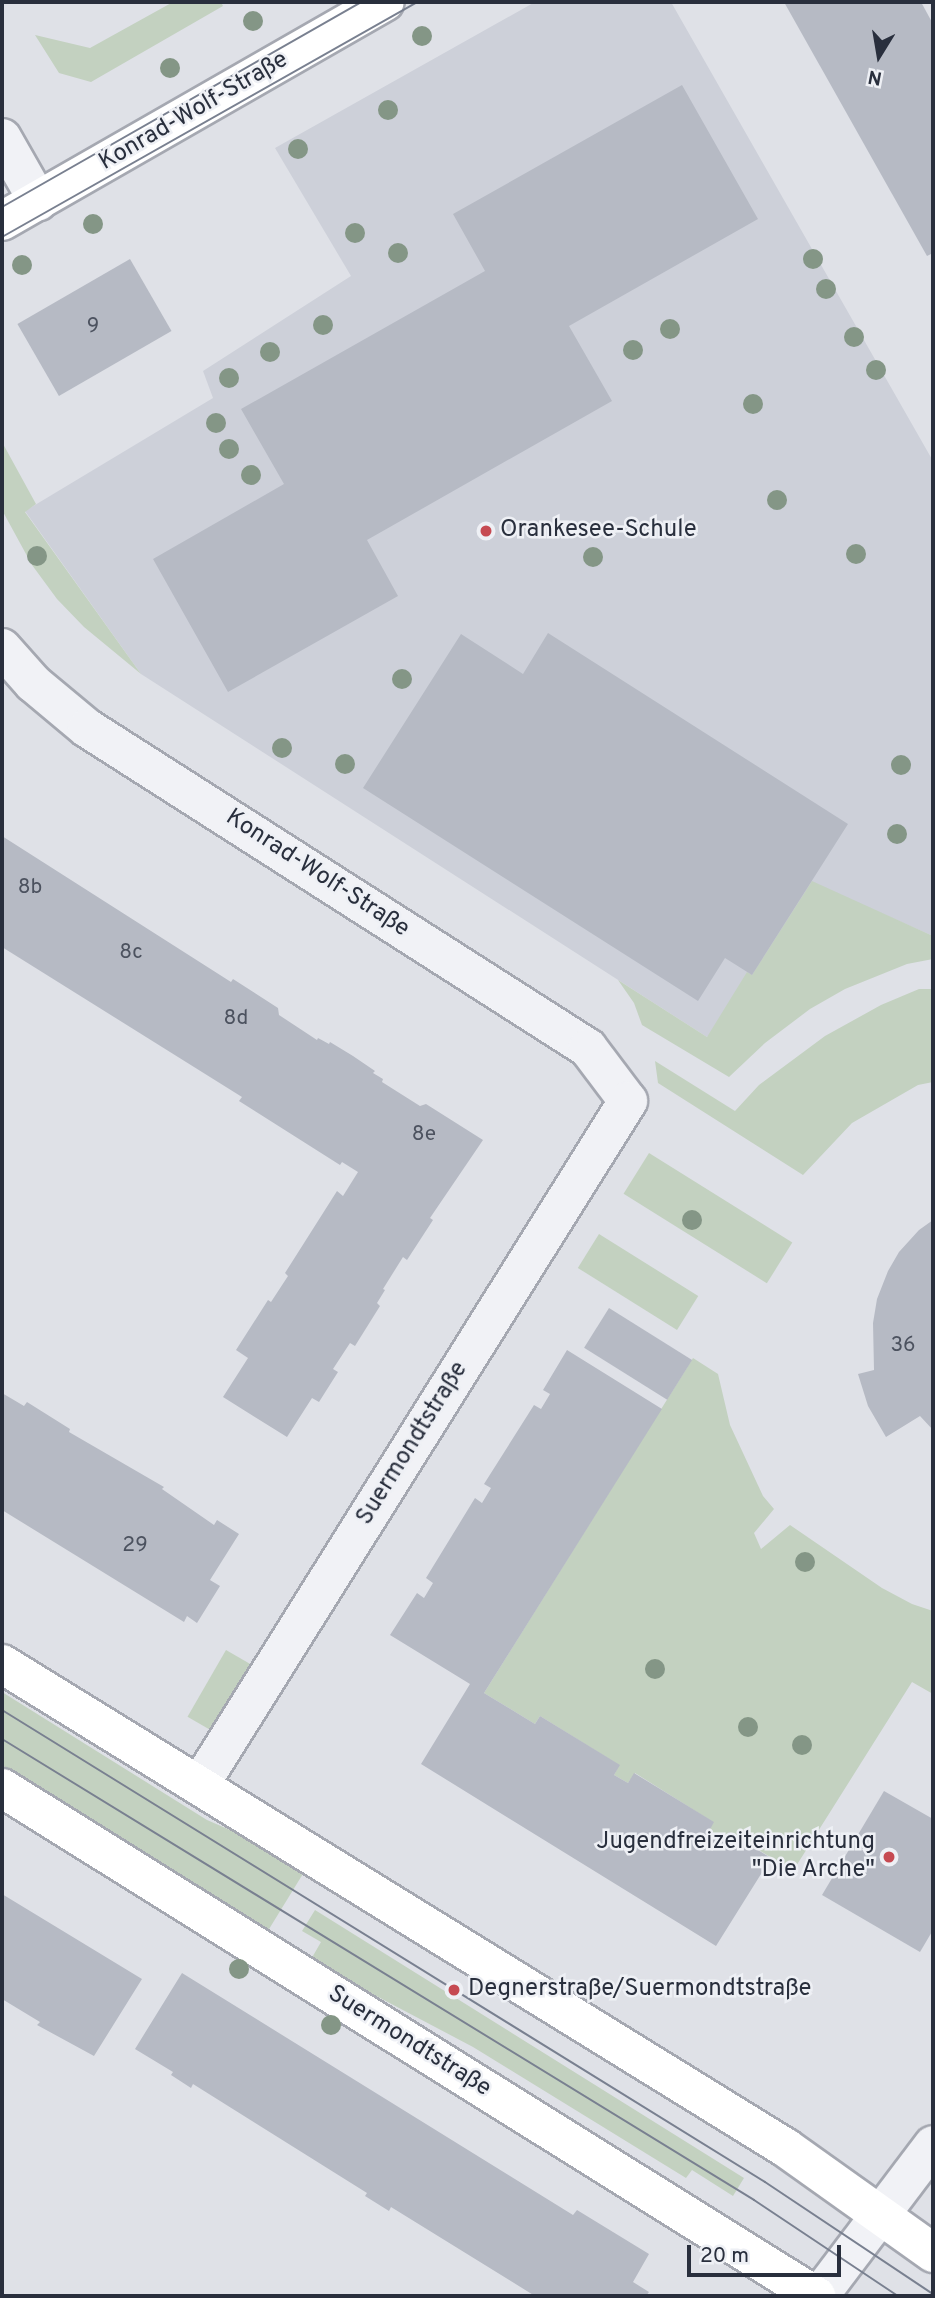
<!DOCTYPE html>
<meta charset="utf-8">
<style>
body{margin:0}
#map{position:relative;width:935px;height:2298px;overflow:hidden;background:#dfe1e7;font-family:Overpass,sans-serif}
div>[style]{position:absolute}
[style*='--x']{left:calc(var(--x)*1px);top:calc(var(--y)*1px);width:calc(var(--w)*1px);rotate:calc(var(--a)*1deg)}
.built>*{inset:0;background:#cdd0d9}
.green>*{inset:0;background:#c3d1c0;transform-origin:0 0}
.building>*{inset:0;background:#b6bac4;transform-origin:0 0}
.roads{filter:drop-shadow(2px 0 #a5a8b1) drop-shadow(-2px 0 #a5a8b1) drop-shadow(0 2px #a5a8b1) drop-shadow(0 -2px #a5a8b1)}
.minor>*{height:38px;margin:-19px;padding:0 19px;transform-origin:19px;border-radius:19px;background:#f1f2f6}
.major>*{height:38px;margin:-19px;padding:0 19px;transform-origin:19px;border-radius:19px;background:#fff}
.tram>*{height:2px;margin:-1px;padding:0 1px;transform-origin:1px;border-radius:1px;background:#798090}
.trees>*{width:20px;height:20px;margin:-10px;border-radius:50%;background:#849686}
.dots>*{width:19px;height:19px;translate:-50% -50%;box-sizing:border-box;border:4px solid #eef0f5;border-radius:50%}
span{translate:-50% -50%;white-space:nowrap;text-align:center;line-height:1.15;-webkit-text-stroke:5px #eef0f5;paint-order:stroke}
.number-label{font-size:21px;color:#4c525f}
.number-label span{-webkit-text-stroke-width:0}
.street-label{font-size:24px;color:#292f3d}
.poi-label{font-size:24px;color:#292f3d}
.left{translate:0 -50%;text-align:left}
.right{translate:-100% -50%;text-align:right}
.frame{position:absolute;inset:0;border:4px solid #292f3d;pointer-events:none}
.north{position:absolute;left:844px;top:21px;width:70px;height:70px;-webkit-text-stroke:5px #eef0f5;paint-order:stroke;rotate:191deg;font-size:19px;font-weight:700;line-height:28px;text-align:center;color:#292f3d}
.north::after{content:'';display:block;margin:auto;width:24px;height:32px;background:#292f3d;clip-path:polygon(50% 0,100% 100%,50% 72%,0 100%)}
.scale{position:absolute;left:687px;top:2245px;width:154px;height:32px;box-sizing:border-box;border:4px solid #292f3d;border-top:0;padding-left:9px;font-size:21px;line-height:24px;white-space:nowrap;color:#292f3d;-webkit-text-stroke:5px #eef0f5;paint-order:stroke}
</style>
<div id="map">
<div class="built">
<div style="clip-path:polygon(535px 2px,671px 2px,933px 461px,933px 936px,847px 898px,707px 1037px,141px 674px,25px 511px,213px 398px,203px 371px,351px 276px,275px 148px)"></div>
</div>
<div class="green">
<div style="clip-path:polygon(173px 2px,221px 2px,223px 6px,91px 82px,59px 73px,35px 35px,90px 48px)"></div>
<div style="clip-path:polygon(2px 442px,36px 504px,25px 512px,141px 674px,84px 627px,57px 599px,32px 565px,2px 510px)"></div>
<div style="clip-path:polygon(812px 881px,933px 936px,933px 959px,907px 964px,845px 989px,810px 1009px,765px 1043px,729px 1077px,642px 1025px,634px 1003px,618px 980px,707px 1037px,747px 972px,752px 975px)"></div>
<div style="clip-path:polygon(919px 989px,933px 989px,933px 1082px,918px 1085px,852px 1123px,803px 1175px,658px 1083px,655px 1061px,735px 1111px,759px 1085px,825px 1036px,881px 1005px)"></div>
<div style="left:649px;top:1153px;width:169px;height:48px;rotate:32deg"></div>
<div style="left:599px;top:1234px;width:117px;height:40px;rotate:32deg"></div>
<div style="clip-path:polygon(693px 1358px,718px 1374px,730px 1425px,763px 1496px,774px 1509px,754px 1533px,761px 1549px,790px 1525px,882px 1588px,912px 1604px,933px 1611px,933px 1694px,912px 1682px,793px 1871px,729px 1832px,722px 1842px,708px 1833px,713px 1822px,635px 1773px,628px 1783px,614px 1775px,619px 1765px,540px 1716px,535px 1724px,484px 1693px)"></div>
<div style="left:226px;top:1650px;width:28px;height:77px;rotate:30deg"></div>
<div style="clip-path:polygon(2px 1692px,207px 1820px,309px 1864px,266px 1934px,175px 1872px,2px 1765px)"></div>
<div style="clip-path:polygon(315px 1910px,744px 2178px,733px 2196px,692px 2170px,686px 2178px,473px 2047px,310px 1961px,321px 1942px,302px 1931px)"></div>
</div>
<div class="building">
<div style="clip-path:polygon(784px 2px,921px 2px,933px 24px,933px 253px,927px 256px)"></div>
<div style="clip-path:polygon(682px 85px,758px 219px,569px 326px,612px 401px,367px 540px,398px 596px,228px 692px,153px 559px,284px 484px,241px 409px,485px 271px,453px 214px)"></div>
<div style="left:130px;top:259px;width:83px;height:130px;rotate:60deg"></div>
<div style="clip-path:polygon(548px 633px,848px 824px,752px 975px,725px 958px,698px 1001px,363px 788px,461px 634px,523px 674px)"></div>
<div style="clip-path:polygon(2px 836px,231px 982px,233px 979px,278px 1008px,279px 1015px,317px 1040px,318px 1038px,329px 1044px,330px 1042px,353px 1056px,375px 1071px,373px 1073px,383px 1079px,382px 1082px,420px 1106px,426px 1104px,483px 1140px,430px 1218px,433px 1220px,407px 1260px,403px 1257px,383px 1289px,385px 1290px,377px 1303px,380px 1306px,355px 1346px,350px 1343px,333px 1369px,338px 1372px,319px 1402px,312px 1398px,287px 1437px,223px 1397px,248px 1358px,236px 1350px,268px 1300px,271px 1302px,288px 1276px,285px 1273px,337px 1191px,343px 1196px,358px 1172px,342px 1162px,340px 1165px,239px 1101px,242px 1097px,2px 947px)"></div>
<div style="clip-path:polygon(933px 1220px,933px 1430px,920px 1416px,886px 1437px,868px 1406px,858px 1374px,874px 1370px,873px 1323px,877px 1299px,888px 1271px,899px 1252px,919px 1230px)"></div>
<div style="left:609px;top:1308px;width:98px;height:47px;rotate:32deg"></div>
<div style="clip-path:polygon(567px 1350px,662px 1409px,484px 1693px,535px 1724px,540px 1716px,620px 1765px,614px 1775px,628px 1783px,634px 1773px,714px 1822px,708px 1833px,722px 1842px,729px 1832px,771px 1858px,716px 1946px,421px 1764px,470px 1684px,390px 1635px,417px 1593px,424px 1598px,433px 1583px,426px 1578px,475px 1498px,482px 1503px,491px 1488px,484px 1484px,534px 1405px,541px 1409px,550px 1394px,543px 1390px)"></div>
<div style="clip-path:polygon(2px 1393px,24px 1406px,27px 1402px,70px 1429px,69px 1432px,164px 1487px,162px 1489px,214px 1525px,217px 1520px,239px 1534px,210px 1580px,220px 1586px,197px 1623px,187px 1616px,184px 1622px,2px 1510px)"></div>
<div style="clip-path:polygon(884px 1791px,933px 1819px,933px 1930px,920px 1952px,822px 1895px)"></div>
<div style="clip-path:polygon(2px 1894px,142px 1979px,94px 2056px,37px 2025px,40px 2022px,2px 1999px)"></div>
<div style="clip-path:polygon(182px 1973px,573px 2215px,577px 2210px,649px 2254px,633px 2282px,649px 2292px,646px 2296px,535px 2296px,391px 2207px,389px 2211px,365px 2196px,367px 2193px,193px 2084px,191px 2088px,171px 2075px,173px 2072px,135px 2049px)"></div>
</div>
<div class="roads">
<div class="minor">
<div style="--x:2;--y:138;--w:73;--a:60.3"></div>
<div style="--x:2;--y:648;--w:47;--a:48.5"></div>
<div style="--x:33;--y:683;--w:70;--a:39.8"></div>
<div style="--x:87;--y:728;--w:594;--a:32.57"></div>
<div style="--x:588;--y:1048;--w:66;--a:53"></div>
<div style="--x:628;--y:1101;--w:808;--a:122.06"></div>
<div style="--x:819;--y:2296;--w:189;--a:-52.9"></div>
</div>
<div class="major">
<div style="--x:2;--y:221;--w:441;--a:-29.8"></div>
<div style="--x:2;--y:1664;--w:921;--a:31.69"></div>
<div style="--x:786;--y:2148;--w:181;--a:35.5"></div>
<div style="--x:2;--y:1788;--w:960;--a:31.97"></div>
</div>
</div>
<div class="tram">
<div style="--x:2;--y:207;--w:414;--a:-29.7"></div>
<div style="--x:2;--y:237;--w:478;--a:-29.5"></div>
<div style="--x:2;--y:1710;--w:897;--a:31.74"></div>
<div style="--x:765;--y:2182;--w:202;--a:33.7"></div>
<div style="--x:2;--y:1739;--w:882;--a:31.51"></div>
<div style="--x:754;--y:2200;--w:173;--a:33.7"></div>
</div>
<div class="trees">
<div style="left:253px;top:21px"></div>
<div style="left:422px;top:36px"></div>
<div style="left:170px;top:68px"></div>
<div style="left:388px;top:110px"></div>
<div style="left:298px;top:149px"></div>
<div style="left:93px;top:224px"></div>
<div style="left:355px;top:233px"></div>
<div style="left:398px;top:253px"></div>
<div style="left:813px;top:259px"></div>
<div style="left:22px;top:265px"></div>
<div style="left:826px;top:289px"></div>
<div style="left:323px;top:325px"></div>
<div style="left:670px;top:329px"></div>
<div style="left:854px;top:337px"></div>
<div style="left:633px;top:350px"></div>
<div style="left:270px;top:352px"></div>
<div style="left:876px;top:370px"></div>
<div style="left:229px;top:378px"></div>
<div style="left:753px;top:404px"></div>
<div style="left:216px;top:423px"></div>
<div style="left:229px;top:449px"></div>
<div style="left:251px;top:475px"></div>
<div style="left:777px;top:500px"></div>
<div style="left:856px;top:554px"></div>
<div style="left:37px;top:556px"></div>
<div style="left:593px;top:557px"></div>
<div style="left:402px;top:679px"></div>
<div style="left:282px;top:748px"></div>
<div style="left:345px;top:764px"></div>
<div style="left:901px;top:765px"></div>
<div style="left:897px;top:834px"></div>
<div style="left:692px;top:1220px"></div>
<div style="left:805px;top:1562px"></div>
<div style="left:655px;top:1669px"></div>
<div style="left:748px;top:1727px"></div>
<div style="left:802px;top:1745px"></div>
<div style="left:239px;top:1969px"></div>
<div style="left:331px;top:2025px"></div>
</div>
<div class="dots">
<div style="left:486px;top:531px;background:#c64a52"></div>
<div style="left:889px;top:1857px;background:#c64a52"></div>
<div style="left:454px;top:1990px;background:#c64a52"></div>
</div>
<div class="number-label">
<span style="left:93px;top:327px">9</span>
<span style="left:30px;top:888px">8b</span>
<span style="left:131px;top:953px">8c</span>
<span style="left:236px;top:1019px">8d</span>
<span style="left:424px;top:1135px">8e</span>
<span style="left:903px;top:1346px">36</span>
<span style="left:135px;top:1546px">29</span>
</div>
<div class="street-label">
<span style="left:194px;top:112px;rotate:-30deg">Konrad-Wolf-Straße</span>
<span style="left:317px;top:874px;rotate:33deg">Konrad-Wolf-Straße</span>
<span style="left:413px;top:1444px;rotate:-58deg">Suermondtstraße</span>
<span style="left:409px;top:2042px;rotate:32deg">Suermondtstraße</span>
</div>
<div class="poi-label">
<span class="left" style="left:500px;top:531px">Orankesee-Schule</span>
<span class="right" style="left:875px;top:1857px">Jugendfreizeiteinrichtung<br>"Die Arche"</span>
<span class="left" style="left:468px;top:1990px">Degnerstraße/Suermondtstraße</span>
</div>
<div class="frame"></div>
<div class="north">N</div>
<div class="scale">20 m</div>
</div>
